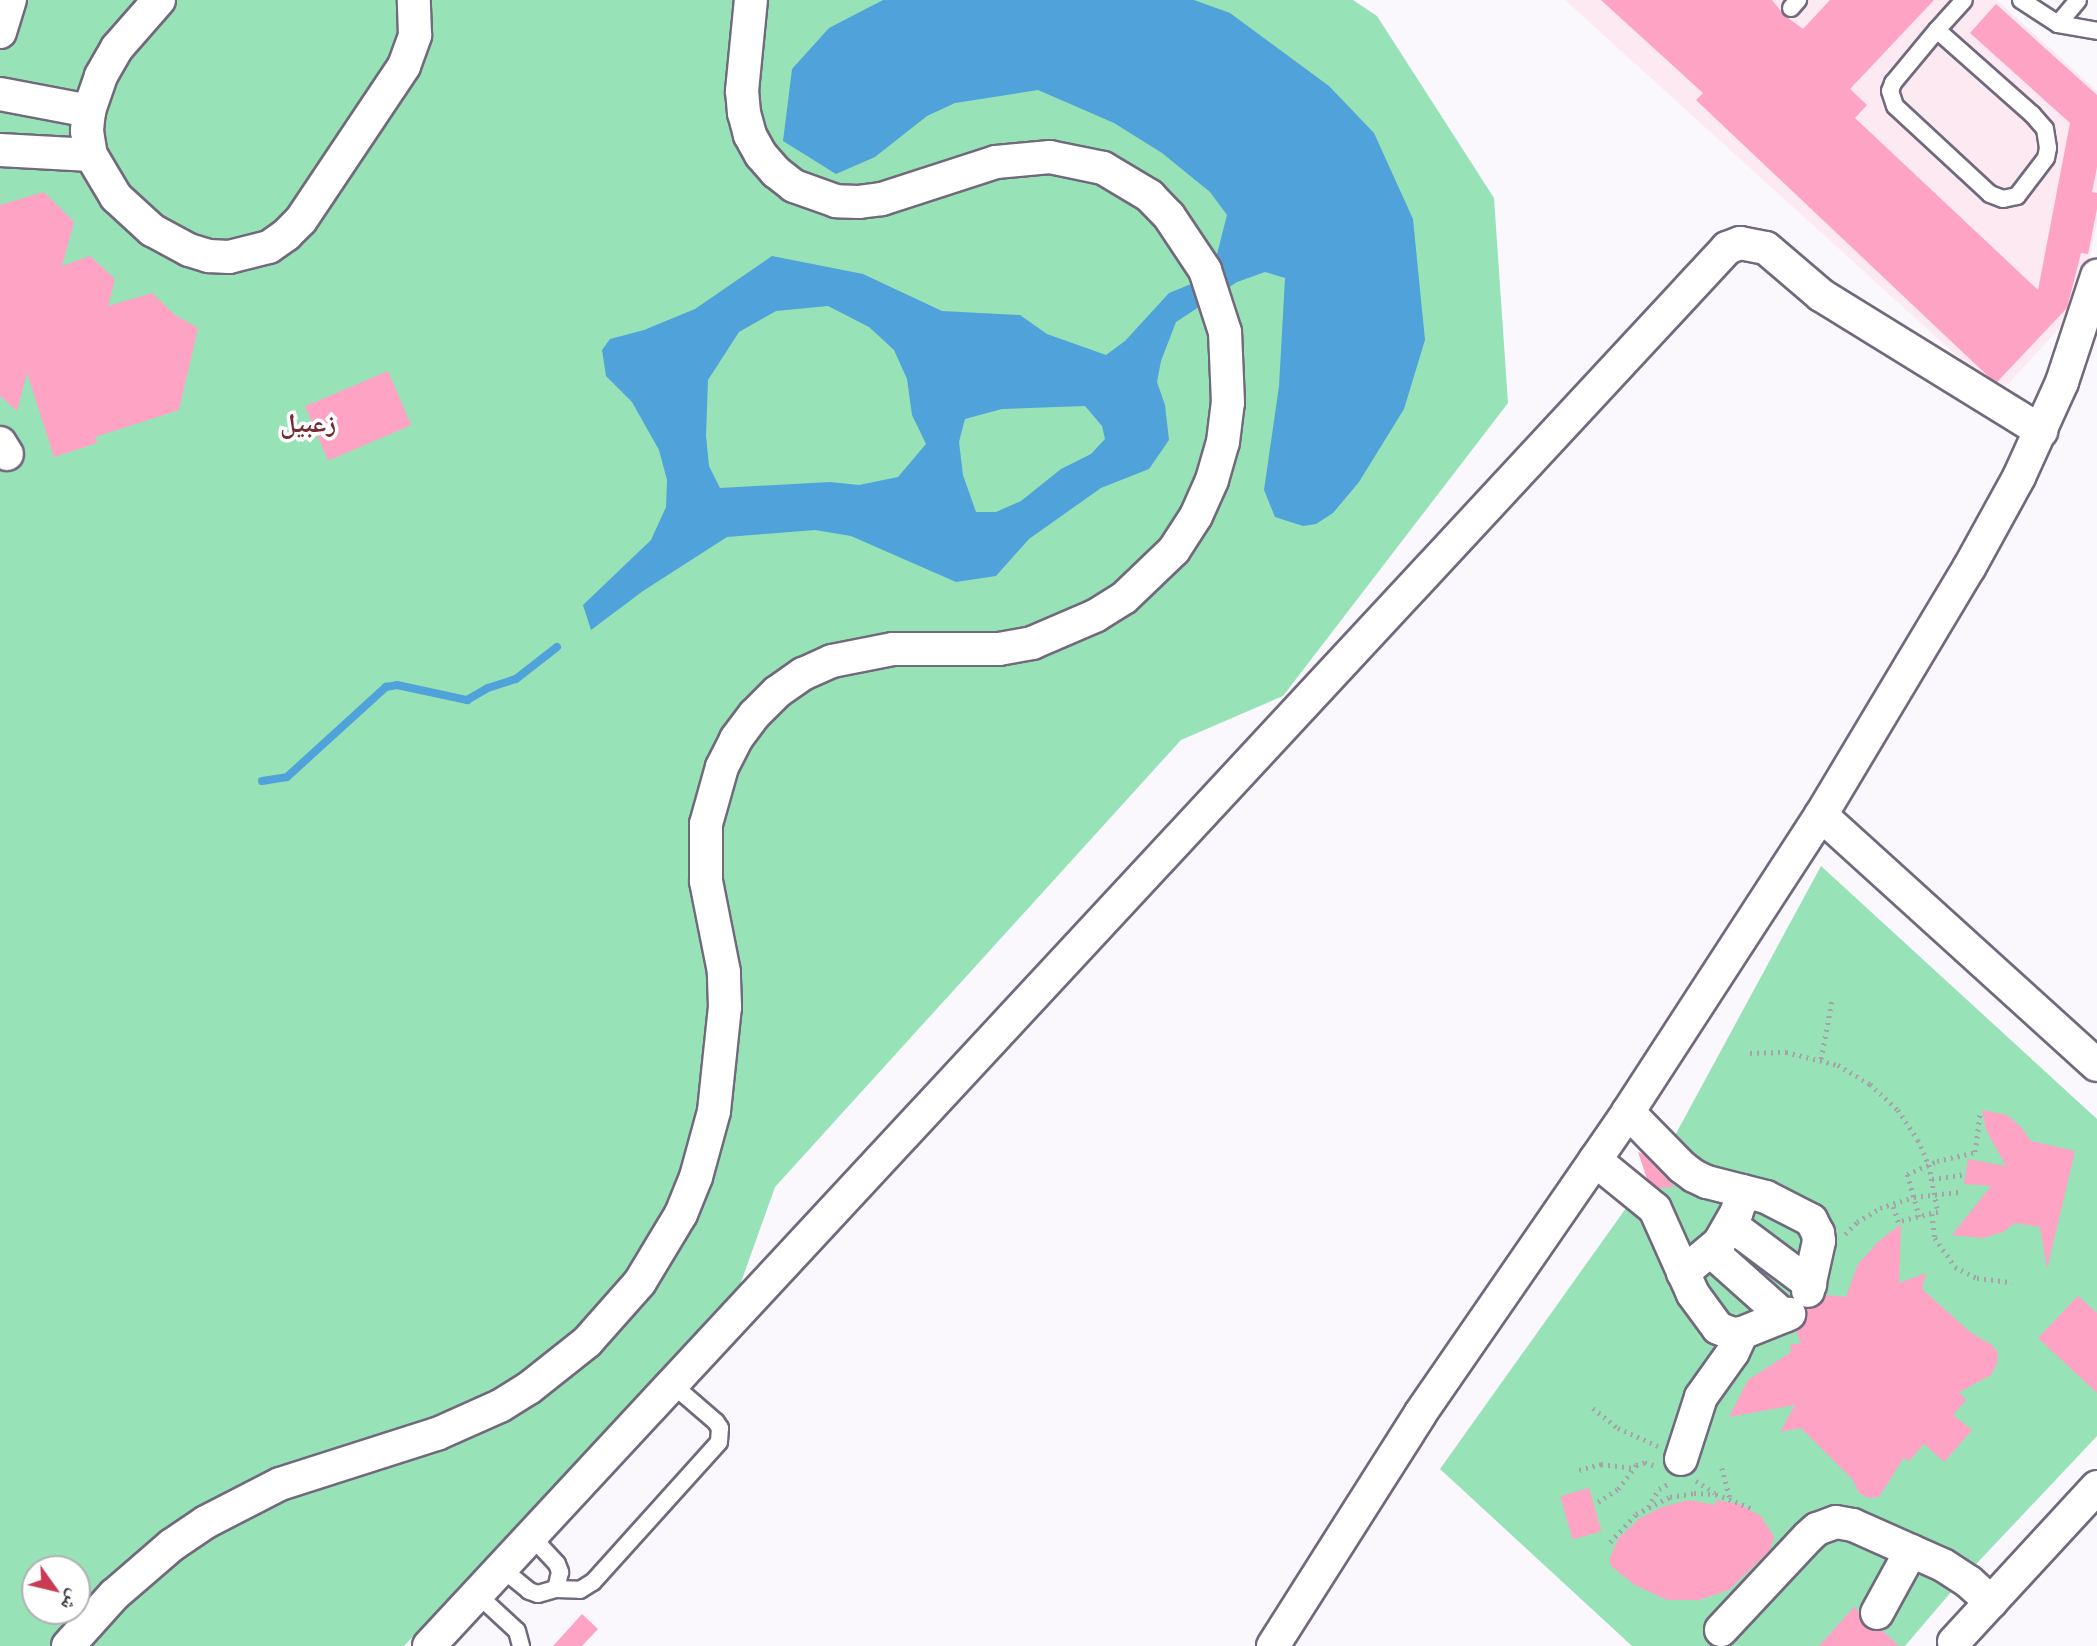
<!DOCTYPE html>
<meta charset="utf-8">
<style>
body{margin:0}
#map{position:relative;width:2097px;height:1646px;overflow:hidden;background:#faf8fd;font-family:"Public Sans","Noto Naskh Arabic",sans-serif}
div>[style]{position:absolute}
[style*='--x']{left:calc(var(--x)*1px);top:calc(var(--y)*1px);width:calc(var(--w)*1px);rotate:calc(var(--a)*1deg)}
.commercial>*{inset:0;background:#fce9f2}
.green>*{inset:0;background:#98e2b8}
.water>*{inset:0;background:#4fa3da}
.stream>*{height:8px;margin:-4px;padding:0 4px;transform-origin:4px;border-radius:4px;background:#4fa3da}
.building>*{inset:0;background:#fea3c4;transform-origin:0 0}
.path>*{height:4.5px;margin-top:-2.25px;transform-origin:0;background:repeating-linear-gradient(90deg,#a5a3a9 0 2px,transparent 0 7px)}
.roads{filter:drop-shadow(2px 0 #71697c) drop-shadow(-2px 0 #71697c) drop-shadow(0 2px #71697c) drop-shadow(0 -2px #71697c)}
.service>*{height:16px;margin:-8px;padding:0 8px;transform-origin:8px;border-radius:8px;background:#fff}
.minor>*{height:32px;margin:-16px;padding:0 16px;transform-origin:16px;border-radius:16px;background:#fff}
span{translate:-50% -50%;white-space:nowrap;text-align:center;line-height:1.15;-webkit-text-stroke:7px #fff;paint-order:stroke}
.district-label{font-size:26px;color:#752e36;font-weight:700}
.north{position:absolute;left:21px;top:1555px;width:70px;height:70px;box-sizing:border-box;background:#fff;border:2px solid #b1b0b3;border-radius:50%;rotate:124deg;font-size:19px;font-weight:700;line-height:28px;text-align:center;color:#3c3941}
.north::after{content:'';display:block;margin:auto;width:24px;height:32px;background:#ca3a52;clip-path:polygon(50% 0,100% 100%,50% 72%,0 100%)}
</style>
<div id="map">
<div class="commercial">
<div style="clip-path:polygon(1565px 0,1997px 0,2097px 91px,2097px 222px,2080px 305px,1999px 394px)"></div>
</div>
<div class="green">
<div style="clip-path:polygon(evenodd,0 0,1353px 0,1377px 16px,1494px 198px,1508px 403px,1283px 696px,1181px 740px,775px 1187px,740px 1285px,404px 1646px,0 1646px,0 0,35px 1569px,77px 1569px,77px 1611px,35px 1611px,35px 1569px)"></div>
<div style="clip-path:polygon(1821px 866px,2097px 1119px,2097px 1436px,1963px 1578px,1905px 1646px,1632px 1646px,1440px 1469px,1666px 1152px)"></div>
</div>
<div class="water">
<div style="clip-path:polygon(evenodd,883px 0,1194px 0,1230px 13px,1329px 86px,1374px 133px,1413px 219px,1425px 340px,1404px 409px,1359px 482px,1333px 513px,1316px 524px,1303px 526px,1275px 517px,1264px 490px,1279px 386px,1285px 278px,1265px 272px,1237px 282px,1176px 322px,1161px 361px,1157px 382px,1165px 405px,1169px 440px,1149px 469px,1101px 488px,1029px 539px,996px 576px,956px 582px,851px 536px,815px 530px,727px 537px,643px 591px,591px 630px,583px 605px,651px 540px,666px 507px,667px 480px,659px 450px,632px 402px,606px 376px,602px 350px,610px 339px,644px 330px,695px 309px,772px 256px,863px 274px,942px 311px,1020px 315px,1047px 334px,1106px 355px,1125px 341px,1169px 293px,1196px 282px,1214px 266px,1227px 215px,1210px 192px,1162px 153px,1114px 123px,1038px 90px,955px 103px,927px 116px,875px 157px,836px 174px,783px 141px,792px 69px,829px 28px,883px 0,828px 306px,869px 327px,894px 350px,907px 379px,912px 415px,926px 444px,898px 477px,859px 485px,830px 482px,720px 488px,709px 466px,706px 436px,708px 380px,739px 332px,776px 311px,828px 306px,883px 0,1085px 406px,1102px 426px,1105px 439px,1091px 454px,1061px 469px,1021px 501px,996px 512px,976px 512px,963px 475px,959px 442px,965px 419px,1002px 409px,1085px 406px)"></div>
</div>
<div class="stream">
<div style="--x:262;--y:781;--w:25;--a:-9"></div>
<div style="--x:287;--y:777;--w:134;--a:-42.3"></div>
<div style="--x:386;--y:687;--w:11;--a:-10"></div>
<div style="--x:397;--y:685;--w:72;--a:12.1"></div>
<div style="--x:467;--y:700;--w:24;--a:-30"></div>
<div style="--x:488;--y:688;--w:29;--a:-18"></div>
<div style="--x:516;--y:679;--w:52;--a:-38"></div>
</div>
<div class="building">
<div style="clip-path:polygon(1601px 0,1772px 0,1784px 15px,1803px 29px,1830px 0,1934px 0,1850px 89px,1867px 105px,1855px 118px,2038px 290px,2070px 123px,1970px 33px,1996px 4px,2097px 95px,2097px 167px,2092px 192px,2097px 193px,2097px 209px,2088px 254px,2081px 253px,2067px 308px,1997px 382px,1990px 378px,1696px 100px,1703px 93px)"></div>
<div style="clip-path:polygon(44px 192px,74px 222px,62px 266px,90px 256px,115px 279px,108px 306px,152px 293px,175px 315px,198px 328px,179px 410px,95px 437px,97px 443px,54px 457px,27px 373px,17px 411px,0 396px,0 205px)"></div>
<div style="left:388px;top:371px;width:59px;height:90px;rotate:67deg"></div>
<div style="clip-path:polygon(1982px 1110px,2007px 1115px,2021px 1127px,2031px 1141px,2075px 1151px,2047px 1269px,2040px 1227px,2015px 1223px,2003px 1232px,1983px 1238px,1952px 1235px,1991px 1186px,1964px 1184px,1968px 1159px,2006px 1166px,1986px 1130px)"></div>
<div style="clip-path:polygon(1638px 1152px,1643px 1154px,1675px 1187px,1658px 1188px,1647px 1179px)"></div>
<div style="clip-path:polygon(1901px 1224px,1899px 1283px,1926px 1273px,1922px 1289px,1970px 1332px,1992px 1345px,1998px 1353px,1997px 1363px,1991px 1375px,1959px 1392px,1966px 1400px,1953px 1415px,1972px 1430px,1944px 1462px,1924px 1444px,1908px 1462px,1904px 1457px,1879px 1497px,1868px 1498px,1859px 1493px,1853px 1480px,1801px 1428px,1780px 1432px,1795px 1405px,1729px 1417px,1748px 1380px,1791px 1352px,1790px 1345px,1801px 1343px,1796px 1331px,1804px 1325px,1806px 1309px,1821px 1304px,1826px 1295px,1846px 1297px,1858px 1264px,1879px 1241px)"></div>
<div style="clip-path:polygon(2078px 1296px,2097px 1313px,2097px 1393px,2038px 1338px)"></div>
<div style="left:1589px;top:1488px;width:45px;height:30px;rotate:74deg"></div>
<div style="clip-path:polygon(1689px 1500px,1715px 1505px,1716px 1500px,1739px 1504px,1761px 1516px,1774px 1537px,1770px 1550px,1729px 1590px,1699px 1600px,1667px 1600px,1635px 1585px,1612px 1567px,1609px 1560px,1618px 1539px,1639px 1519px,1662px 1507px)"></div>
<div style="clip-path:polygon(1855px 1606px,1868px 1629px,1882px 1630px,1899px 1646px,1819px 1646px)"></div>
<div style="clip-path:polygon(582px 1614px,598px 1629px,582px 1646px,553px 1646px)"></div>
</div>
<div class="path">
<div style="--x:1750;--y:1053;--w:36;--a:-2"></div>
<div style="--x:1786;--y:1052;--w:54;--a:14"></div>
<div style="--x:1838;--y:1065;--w:37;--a:31"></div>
<div style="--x:1870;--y:1084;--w:38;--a:43"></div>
<div style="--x:1898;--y:1110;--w:36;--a:56"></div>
<div style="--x:1918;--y:1140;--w:27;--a:66"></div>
<div style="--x:1929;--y:1165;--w:48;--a:79.2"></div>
<div style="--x:1938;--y:1212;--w:41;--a:166"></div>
<div style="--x:1898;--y:1222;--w:20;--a:-108"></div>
<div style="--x:1821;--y:1059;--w:61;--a:-79.6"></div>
<div style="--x:1932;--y:1179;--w:30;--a:-8"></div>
<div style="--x:1932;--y:1214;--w:24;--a:83"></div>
<div style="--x:1935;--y:1238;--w:35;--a:55"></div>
<div style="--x:1955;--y:1267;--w:25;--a:27"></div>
<div style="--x:1977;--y:1278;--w:35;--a:7"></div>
<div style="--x:1919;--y:1217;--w:45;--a:-105.6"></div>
<div style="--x:1907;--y:1174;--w:33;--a:-23"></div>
<div style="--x:1937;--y:1161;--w:39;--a:-13"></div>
<div style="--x:1975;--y:1152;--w:38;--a:-83"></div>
<div style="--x:1845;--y:1234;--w:17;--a:-45"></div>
<div style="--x:1857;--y:1222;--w:27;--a:-31"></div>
<div style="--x:1880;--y:1208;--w:36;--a:-18"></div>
<div style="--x:1914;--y:1197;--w:45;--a:-6.3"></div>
<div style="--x:1593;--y:1408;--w:32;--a:39"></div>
<div style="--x:1618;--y:1428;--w:44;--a:24.2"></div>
<div style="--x:1722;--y:1468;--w:30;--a:75"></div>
<div style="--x:1579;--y:1470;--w:23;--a:-15"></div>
<div style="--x:1601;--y:1464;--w:32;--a:7"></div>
<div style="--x:1696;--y:1481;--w:22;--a:32"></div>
<div style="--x:1598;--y:1502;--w:24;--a:-33"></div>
<div style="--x:1618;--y:1489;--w:30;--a:-53"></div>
<div style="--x:1636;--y:1465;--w:9;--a:-18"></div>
<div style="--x:1645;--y:1462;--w:9;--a:21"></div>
<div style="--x:1648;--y:1507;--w:21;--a:-59"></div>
<div style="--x:1659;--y:1489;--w:13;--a:-29"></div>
<div style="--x:1610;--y:1542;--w:38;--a:-47"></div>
<div style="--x:1636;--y:1514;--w:38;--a:-27"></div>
<div style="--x:1670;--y:1497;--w:24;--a:-9"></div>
<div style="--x:1694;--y:1493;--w:22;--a:3"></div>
<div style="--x:1716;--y:1494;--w:40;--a:22"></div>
</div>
<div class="roads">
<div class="service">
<div style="--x:2021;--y:0;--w:44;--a:33"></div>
<div style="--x:2058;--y:24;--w:40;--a:10"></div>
<div style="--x:1791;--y:8;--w:11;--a:-49"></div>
<div style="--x:2058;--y:24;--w:31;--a:-50"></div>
<div style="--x:1937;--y:30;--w:127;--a:41.5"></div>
<div style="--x:2032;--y:114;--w:20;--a:49"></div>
<div style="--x:2045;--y:129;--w:19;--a:81"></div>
<div style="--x:2048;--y:148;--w:10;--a:101"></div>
<div style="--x:2046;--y:158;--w:48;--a:127.3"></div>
<div style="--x:2017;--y:196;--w:14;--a:168"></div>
<div style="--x:2003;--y:199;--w:14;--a:-159"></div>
<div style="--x:1990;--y:194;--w:129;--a:-137.2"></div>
<div style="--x:1895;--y:106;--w:16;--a:-108"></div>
<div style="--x:1890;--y:91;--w:9;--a:-69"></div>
<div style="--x:1893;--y:83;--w:69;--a:-50.3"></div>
<div style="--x:1937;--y:30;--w:40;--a:-48"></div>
<div style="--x:531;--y:1536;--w:38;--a:47"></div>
<div style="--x:557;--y:1564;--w:9;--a:69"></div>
<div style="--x:560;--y:1572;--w:17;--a:103"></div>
<div style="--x:501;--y:1568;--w:36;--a:39"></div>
<div style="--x:529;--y:1591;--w:9;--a:18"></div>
<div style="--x:538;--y:1594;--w:19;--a:-16"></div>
<div style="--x:556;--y:1589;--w:24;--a:2"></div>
<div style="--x:580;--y:1590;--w:15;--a:-32"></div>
<div style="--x:593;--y:1582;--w:188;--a:-48"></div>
<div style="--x:719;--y:1442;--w:14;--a:-86"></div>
<div style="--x:720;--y:1428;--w:7;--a:-124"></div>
<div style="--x:716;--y:1422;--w:58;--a:-139.2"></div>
<div style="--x:477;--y:1594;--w:54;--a:42.8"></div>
<div style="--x:517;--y:1631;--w:16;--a:75"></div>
</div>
<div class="minor">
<div style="--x:159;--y:0;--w:64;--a:131.2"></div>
<div style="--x:117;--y:48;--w:32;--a:120"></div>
<div style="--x:101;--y:76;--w:37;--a:109"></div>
<div style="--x:89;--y:111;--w:20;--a:96"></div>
<div style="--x:87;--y:131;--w:24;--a:81"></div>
<div style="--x:91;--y:155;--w:49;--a:59.2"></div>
<div style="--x:116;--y:197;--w:49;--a:42.5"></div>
<div style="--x:152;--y:230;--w:42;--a:28.4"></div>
<div style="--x:189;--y:250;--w:21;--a:17"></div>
<div style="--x:209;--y:256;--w:20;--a:3"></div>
<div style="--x:229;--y:257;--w:41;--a:-14"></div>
<div style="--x:269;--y:247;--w:21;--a:-35"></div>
<div style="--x:286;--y:235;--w:21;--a:-45"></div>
<div style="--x:301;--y:220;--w:185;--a:-56.2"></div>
<div style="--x:404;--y:66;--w:33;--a:-70"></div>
<div style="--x:415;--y:35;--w:35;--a:-92"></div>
<div style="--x:0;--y:32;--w:34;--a:-73"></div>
<div style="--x:0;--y:94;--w:91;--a:10.8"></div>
<div style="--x:0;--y:150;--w:91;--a:3.1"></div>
<div style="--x:0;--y:443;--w:13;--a:58"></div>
<div style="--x:1821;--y:815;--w:372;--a:42.2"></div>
<div style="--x:1628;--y:1112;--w:77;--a:45.5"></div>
<div style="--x:1682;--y:1167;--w:15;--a:37"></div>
<div style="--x:1694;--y:1176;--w:14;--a:25"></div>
<div style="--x:1707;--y:1182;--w:61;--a:14.3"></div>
<div style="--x:1766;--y:1197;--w:51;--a:27.1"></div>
<div style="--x:1811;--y:1220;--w:15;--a:62"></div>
<div style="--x:1818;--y:1233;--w:8;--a:83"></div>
<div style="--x:1819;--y:1241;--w:51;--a:102.4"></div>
<div style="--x:1595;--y:1160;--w:77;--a:39.2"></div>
<div style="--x:1655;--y:1209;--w:93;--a:65.9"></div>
<div style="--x:1693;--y:1294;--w:42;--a:53.7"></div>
<div style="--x:1718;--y:1328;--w:16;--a:22"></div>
<div style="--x:1733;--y:1334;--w:9;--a:-6"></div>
<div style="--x:1742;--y:1333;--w:51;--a:-22"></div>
<div style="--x:1731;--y:1225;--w:99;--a:36.8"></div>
<div style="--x:1711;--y:1251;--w:98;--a:41.7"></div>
<div style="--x:1683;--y:1273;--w:47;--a:-39.8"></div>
<div style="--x:1719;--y:1243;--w:34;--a:-60"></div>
<div style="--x:1736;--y:1214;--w:24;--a:-71"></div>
<div style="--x:1681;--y:1459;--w:65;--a:-72.1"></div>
<div style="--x:1701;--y:1397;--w:55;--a:-54.6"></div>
<div style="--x:1733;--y:1352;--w:21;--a:-65"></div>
<div style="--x:1877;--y:1613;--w:71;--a:-61.3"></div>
<div style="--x:1721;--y:1630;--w:127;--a:-46.9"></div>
<div style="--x:1808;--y:1537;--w:12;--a:-42"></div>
<div style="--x:1817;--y:1529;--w:20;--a:-20"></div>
<div style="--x:1836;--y:1522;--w:17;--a:10"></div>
<div style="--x:1853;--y:1525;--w:98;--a:24"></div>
<div style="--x:1943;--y:1565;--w:31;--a:33"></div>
<div style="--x:1969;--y:1582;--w:30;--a:42"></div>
<div style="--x:1954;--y:1642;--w:211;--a:-47.3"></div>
<div style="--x:68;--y:1646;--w:69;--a:-48"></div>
<div style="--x:114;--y:1595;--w:77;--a:-40.8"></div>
<div style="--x:172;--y:1545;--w:41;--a:-34.1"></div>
<div style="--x:206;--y:1522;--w:83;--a:-27.2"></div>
<div style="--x:280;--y:1484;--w:165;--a:-17.7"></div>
<div style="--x:437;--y:1434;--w:69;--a:-24"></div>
<div style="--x:500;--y:1406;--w:34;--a:-32"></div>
<div style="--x:529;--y:1388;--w:74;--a:-38.4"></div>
<div style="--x:587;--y:1342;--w:80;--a:-48.5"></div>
<div style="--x:640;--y:1282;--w:79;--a:-58.9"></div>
<div style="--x:681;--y:1214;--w:40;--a:-68"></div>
<div style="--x:696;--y:1177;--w:68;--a:-74.7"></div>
<div style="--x:714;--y:1111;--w:105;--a:-84"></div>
<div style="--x:725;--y:1007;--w:35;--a:-92"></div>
<div style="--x:724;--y:972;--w:93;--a:-101.2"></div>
<div style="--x:706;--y:881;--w:57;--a:-90"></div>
<div style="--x:706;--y:824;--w:59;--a:-74.3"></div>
<div style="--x:722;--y:767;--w:31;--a:-63"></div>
<div style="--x:736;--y:739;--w:31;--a:-53"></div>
<div style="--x:755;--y:714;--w:31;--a:-45"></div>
<div style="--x:777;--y:692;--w:32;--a:-35"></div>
<div style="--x:803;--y:674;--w:32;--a:-24"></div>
<div style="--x:832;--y:661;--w:62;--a:-11.1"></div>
<div style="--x:893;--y:649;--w:106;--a:0"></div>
<div style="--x:999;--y:649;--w:34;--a:-10"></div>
<div style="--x:1032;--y:643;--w:69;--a:-23.2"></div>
<div style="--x:1095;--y:616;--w:34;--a:-32"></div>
<div style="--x:1124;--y:598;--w:69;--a:-43.8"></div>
<div style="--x:1174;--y:550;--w:40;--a:-57.1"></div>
<div style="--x:1196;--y:516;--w:39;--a:-66"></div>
<div style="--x:1212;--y:480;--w:40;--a:-74"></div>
<div style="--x:1223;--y:442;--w:39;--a:-83"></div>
<div style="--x:1228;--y:403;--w:71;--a:-92.4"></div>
<div style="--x:1225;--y:332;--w:65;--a:-107.9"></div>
<div style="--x:1205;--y:270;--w:65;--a:-123.7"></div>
<div style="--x:1169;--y:216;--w:28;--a:-134"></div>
<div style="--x:1150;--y:196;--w:55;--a:-149.2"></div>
<div style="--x:1103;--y:168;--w:54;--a:-168.3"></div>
<div style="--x:1050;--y:157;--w:54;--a:174.7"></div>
<div style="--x:996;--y:162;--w:120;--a:162"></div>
<div style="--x:882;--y:199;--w:23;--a:173"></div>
<div style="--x:859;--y:202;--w:23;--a:-178"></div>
<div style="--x:836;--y:201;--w:45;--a:-160.3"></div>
<div style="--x:794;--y:186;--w:23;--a:-142"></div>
<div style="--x:776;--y:172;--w:23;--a:-131"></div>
<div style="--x:761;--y:155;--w:23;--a:-119"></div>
<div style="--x:750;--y:135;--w:23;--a:-105"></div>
<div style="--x:744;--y:113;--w:22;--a:-95"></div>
<div style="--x:742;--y:91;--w:91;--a:-84.4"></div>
<div style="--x:429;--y:1646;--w:1908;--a:-47.12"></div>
<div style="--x:1727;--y:248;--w:14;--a:-21"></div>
<div style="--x:1740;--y:243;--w:26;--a:11"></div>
<div style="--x:1766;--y:248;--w:72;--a:40.5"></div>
<div style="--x:1821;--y:295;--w:259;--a:31.7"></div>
<div style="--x:1273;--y:1646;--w:275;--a:-57.6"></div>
<div style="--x:1420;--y:1414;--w:367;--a:-55.4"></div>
<div style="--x:1628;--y:1112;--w:354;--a:-57"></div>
<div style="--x:1821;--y:815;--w:288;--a:-59.1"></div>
<div style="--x:1969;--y:568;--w:104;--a:-61.2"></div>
<div style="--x:2019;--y:477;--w:104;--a:-65.6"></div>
<div style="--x:2062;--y:382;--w:112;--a:-71.7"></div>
</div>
</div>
<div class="district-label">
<span style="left:308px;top:423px">زعبيل</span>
</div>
<div class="north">ش</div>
</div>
